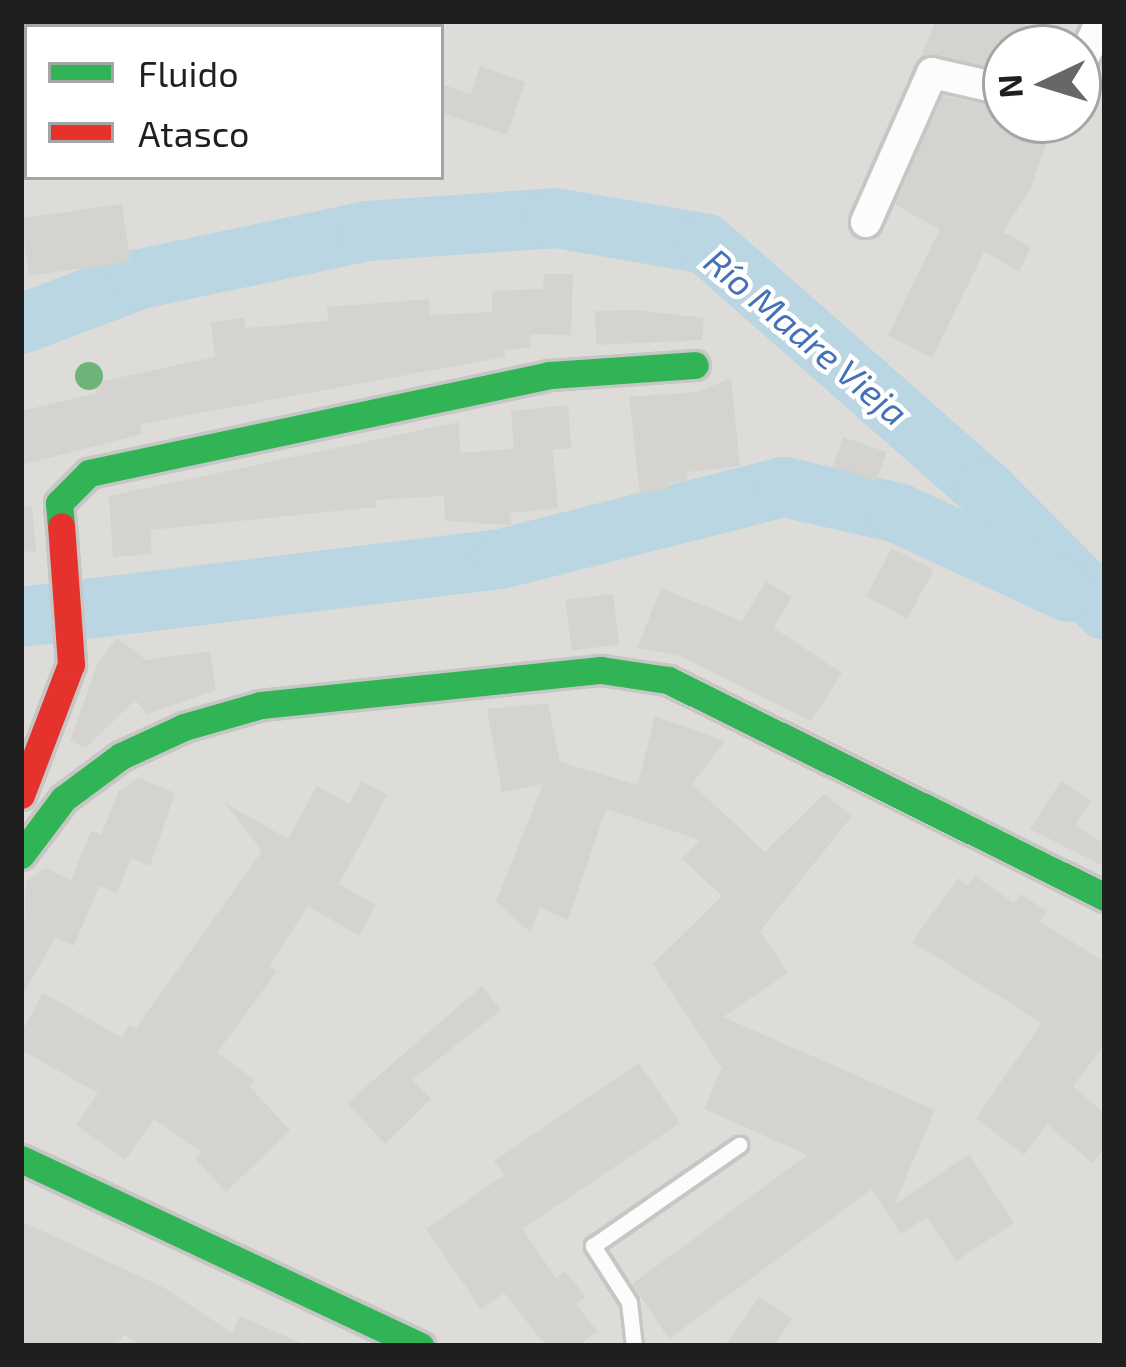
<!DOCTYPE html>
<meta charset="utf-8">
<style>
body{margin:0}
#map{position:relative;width:1126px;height:1367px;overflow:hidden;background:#eeede8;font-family:"Exo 2",sans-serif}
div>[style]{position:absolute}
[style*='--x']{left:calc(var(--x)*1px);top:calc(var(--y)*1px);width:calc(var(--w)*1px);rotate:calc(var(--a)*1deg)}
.residential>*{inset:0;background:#dddcd9}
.river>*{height:60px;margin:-30px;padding:0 30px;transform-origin:30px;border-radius:30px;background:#bad6e3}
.building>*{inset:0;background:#d5d3cf;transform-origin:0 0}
.roads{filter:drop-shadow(3px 0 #c6c6c4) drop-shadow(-3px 0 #c6c6c4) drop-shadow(0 3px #c6c6c4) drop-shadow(0 -3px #c6c6c4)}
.lane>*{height:15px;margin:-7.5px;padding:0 7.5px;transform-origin:7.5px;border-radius:7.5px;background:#fcfcfc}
.street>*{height:30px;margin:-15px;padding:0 15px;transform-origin:15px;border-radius:15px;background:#fcfcfc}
.fast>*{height:27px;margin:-13.5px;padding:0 13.5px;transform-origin:13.5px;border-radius:13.5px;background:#30b455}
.jam>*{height:27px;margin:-13.5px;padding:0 13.5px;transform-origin:13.5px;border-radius:13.5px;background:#e5322d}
.trees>*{width:28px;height:28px;margin:-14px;border-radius:50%;background:#6eb478}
span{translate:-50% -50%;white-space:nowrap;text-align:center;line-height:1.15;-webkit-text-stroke:9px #fff;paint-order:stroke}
.water-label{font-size:36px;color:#4572b6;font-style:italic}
.frame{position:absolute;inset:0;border:24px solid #1f1f1f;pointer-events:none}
.legend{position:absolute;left:24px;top:24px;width:420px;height:156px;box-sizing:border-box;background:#fff;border:3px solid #a5a5a5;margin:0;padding:15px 21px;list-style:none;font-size:36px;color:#1f1f1f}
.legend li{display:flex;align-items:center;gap:24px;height:60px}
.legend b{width:60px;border:3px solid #a5a5a5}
.north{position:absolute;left:982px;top:24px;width:120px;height:120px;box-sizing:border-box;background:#fff;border:3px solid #a5a5a5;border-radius:50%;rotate:266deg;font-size:33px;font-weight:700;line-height:48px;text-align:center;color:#1f1f1f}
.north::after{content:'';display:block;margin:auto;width:42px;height:54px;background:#676765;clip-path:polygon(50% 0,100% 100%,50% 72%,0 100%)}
</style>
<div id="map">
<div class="residential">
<div style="clip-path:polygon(evenodd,21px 21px,1105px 21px,1105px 1346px,21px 1346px,21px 21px,27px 27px,441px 27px,441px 177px,27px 177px,27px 27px,21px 21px,1006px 48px,1078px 48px,1078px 120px,1006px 120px,1006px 48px)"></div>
</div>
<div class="river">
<div style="--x:21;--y:324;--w:127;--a:-20.7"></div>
<div style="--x:140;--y:279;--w:232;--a:-11.9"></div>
<div style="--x:367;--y:231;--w:189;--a:-3.9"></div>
<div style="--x:556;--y:218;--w:152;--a:9.8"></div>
<div style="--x:706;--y:244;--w:370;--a:41.3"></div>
<div style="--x:984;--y:488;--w:172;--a:45.2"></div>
<div style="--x:21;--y:617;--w:483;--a:-6.9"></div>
<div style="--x:501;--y:559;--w:292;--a:-14.3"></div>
<div style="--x:784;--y:487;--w:117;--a:12.8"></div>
<div style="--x:898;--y:513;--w:187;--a:24.9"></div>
</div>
<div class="building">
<div style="clip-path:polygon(936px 21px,1027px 21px,1015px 48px,1006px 48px,1006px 70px,920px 58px)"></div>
<div style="clip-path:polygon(480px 66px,525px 82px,507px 135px,441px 113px,441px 84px,471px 94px)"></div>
<div style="clip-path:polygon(943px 96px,1006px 109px,1006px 120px,1054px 120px,1031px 188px,1003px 232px,1031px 247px,1019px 271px,984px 252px,932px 358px,888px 335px,940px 229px,895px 205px)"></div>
<div style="left:122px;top:204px;width:58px;height:102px;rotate:82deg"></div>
<div style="clip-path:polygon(544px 274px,573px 274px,571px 335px,530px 334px,531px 348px,505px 349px,505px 357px,140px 424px,142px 434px,21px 465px,21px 411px,96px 393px,94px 383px,215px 357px,211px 322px,244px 318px,245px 328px,328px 321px,327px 307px,429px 299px,430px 315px,492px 312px,492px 291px,543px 289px)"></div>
<div style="clip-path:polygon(636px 310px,704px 318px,702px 340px,596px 345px,595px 311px)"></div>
<div style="clip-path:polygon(731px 378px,740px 466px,687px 472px,688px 480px,668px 483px,669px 489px,640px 493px,629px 397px,697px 392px)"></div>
<div style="clip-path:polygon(568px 405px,571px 448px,553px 450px,558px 508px,510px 513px,511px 525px,445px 521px,444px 496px,376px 500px,376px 507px,150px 530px,152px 554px,113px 557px,109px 496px,459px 422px,460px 453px,514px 449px,511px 411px)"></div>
<div style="left:843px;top:437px;width:46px;height:31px;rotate:19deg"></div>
<div style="clip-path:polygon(21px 506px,32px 507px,36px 552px,21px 551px)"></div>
<div style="left:892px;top:548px;width:47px;height:55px;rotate:28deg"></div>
<div style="clip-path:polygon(766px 581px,792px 597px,774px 628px,842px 673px,811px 721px,680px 656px,637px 648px,661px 588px,742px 621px)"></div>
<div style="left:613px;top:594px;width:51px;height:48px;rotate:83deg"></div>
<div style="clip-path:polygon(117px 638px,146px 660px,210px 651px,216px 690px,147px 714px,135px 700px,86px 748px,70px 741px,98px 662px)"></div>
<div style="clip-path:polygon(548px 703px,560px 762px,638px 785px,655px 716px,725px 741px,692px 784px,765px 852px,824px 794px,852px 816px,760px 931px,788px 973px,723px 1017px,935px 1110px,894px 1205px,969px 1154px,1014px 1223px,956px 1261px,927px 1217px,901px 1234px,872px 1189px,669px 1339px,632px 1284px,807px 1155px,704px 1109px,722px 1068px,653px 964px,722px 896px,682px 859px,700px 840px,606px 809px,568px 920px,540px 908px,530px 932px,496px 901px,543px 784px,502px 792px,487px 709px)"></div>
<div style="clip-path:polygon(138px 778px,175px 793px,150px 866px,131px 858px,117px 893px,99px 886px,74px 946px,55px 938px,21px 998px,26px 881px,45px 868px,71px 880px,91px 831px,101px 835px,119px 791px)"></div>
<div style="clip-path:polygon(361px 781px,387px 795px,339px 884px,376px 905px,359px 936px,308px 906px,269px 966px,277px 971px,217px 1053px,255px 1080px,250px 1087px,290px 1130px,226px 1192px,195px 1159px,202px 1152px,154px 1119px,125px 1160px,76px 1125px,98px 1093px,21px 1050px,21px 1033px,43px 993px,121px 1037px,130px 1025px,135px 1029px,262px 851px,225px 803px,288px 839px,317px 786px,349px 804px)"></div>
<div style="clip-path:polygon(1061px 781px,1091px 801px,1075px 825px,1105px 844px,1105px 867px,1030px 829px)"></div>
<div style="clip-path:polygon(975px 876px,1014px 903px,1020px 894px,1047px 911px,1040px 922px,1105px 962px,1105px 1044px,1073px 1086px,1105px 1114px,1105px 1148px,1092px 1163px,1047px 1124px,1024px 1155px,976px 1118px,1042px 1023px,912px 942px,958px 878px,968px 886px)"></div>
<div style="clip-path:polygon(482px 986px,501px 1010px,412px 1080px,431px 1099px,385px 1144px,347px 1103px)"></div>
<div style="clip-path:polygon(639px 1063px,680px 1123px,522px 1229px,556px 1278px,565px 1271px,586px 1297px,576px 1304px,597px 1331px,578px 1346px,546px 1346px,504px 1293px,481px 1309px,426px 1229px,504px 1175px,494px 1161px)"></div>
<div style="clip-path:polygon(21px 1221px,163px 1287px,232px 1333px,240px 1316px,308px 1346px,141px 1346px,124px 1335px,115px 1346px,21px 1346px)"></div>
<div style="clip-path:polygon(759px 1297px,792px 1319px,774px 1346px,725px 1346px)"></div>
</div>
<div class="roads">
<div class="lane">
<div style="--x:634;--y:1346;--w:44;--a:-96.5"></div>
<div style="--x:629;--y:1302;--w:67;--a:-122.7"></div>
<div style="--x:593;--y:1246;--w:178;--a:-34.7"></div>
</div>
<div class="street">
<div style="--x:363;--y:21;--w:13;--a:29"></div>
<div style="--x:1078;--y:70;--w:54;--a:-64.9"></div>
<div style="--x:866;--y:222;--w:163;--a:-66.1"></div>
<div style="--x:932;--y:73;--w:76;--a:12.9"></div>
</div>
<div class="fast">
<div style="--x:61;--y:526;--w:23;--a:-95"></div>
<div style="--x:59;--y:503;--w:42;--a:-45"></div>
<div style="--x:89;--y:473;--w:470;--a:-12"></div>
<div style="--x:549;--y:375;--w:146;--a:-3.9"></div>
<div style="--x:21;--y:855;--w:70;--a:-53.1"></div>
<div style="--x:63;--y:799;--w:72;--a:-36.6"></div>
<div style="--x:121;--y:756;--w:69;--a:-24.7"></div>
<div style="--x:184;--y:727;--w:80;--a:-15.9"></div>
<div style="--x:261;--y:705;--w:342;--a:-5.9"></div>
<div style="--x:601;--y:670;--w:68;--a:8.5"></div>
<div style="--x:668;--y:680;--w:488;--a:26.4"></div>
<div style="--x:21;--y:1159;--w:441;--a:25.1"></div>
</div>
<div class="jam">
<div style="--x:21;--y:795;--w:140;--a:-69.1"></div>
<div style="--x:71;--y:664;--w:138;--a:-94.1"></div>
</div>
</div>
<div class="trees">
<div style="left:89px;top:376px"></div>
</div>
<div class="water-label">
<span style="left:807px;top:336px;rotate:40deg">Río Madre Vieja</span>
</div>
<div class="frame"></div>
<ul class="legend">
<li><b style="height:15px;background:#30b455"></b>Fluido</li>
<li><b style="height:15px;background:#e5322d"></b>Atasco</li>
</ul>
<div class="north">N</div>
</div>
